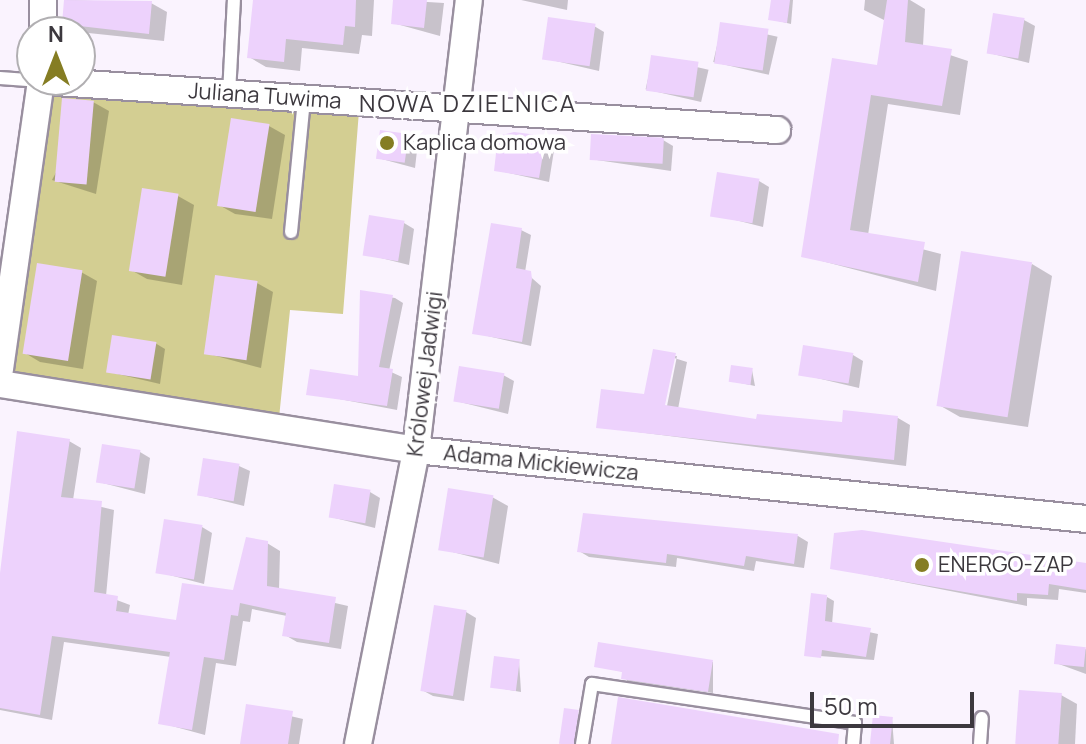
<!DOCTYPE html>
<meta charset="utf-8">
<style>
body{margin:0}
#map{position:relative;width:1086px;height:744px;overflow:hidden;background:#faf3fe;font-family:Manrope,sans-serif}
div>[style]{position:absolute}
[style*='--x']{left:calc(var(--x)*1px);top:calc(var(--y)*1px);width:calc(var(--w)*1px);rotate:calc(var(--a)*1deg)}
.green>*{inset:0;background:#d3ce92}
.shadow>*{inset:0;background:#0003;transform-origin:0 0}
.building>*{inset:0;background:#edd2fc;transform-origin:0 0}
.roads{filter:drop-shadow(2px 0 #998f9f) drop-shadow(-2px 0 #998f9f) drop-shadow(0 2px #998f9f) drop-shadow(0 -2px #998f9f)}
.service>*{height:12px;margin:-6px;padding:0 6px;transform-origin:6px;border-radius:6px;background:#fff}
.minor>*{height:26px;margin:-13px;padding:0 13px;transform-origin:13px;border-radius:13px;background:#fff}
.dots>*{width:22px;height:22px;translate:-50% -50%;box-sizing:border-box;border:4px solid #fff;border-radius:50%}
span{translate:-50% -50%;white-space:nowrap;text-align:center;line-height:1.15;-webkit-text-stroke:7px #fff;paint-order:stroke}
.street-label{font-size:22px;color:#3c383e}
.poi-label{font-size:22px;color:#3c383e}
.left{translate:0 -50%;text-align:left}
.neighbourhood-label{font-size:24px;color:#3c383e;letter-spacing:2px}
.north{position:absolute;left:16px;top:16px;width:80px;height:80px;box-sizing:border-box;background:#fff;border:2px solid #b1afb2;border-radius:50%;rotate:0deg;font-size:22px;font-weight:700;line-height:32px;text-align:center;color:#3c383e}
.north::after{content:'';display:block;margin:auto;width:28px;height:36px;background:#857d23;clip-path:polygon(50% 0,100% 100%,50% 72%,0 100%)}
.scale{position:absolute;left:810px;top:692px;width:164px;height:36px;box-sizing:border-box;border:4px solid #3c383e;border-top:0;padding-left:10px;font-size:24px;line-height:28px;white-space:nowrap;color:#3c383e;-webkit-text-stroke:6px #fff;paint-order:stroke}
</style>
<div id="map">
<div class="green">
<div style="clip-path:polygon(47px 87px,359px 111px,343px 314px,290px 310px,279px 418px,9px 382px)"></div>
</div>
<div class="shadow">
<div style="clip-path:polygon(66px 0,151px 3px,167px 12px,164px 41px,79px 32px,64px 23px)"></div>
<div style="clip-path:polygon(255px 0,374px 0,372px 36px,362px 35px,359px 54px,302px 48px,300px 71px,266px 67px,249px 57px)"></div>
<div style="clip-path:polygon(395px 0,444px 3px,440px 36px,393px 23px)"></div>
<div style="clip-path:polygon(521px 0,568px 0,567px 10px)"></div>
<div style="clip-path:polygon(772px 0,793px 0,791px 24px,770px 19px)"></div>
<div style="clip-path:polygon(865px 0,910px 0,925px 9px,923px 46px,968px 61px,960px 115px,888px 104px,868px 235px,941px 254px,936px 291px,803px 256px,878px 67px,886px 21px,864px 10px)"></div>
<div style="clip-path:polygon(1024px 20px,1035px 26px,1029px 63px,989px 53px)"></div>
<div style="left:722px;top:24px;width:57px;height:39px;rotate:13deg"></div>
<div style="clip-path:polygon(594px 26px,604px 32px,599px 71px,543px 58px)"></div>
<div style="left:653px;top:57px;width:57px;height:33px;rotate:13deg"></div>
<div style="clip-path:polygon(93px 102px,109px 111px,96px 194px,52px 180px)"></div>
<div style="clip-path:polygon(269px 126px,285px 135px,272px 219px,235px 214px,219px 205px)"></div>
<div style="clip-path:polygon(408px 136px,418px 142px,415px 168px,378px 158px)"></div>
<div style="clip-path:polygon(545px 138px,555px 144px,549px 182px,496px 170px)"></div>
<div style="clip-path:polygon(663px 140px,673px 146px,671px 171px,590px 159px)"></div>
<div style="clip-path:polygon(759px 181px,769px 187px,763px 227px,712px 214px)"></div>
<div style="clip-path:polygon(178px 196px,194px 205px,182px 285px,147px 279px,131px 270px)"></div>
<div style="clip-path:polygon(404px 223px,414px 229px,409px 265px,365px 254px)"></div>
<div style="clip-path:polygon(521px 230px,531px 235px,525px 272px,541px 286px,531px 346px,475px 333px)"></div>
<div style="clip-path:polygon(1032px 264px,1052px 276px,1028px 427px,960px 417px,939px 405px)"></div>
<div style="clip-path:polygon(81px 272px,97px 281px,83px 369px,40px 362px,25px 353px)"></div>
<div style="clip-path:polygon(257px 283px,273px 292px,261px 368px,205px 353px)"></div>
<div style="clip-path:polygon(362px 293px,395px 298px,375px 377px,395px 298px,403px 303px,389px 371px,402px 377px,397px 410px,308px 393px,312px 371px,360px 378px)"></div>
<div style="clip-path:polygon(155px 343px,165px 349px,160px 384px,109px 372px)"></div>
<div style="clip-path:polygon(evenodd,655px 352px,687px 362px,678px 409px,758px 422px,759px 416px,843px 424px,844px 412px,898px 418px,910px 425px,906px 466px,598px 427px,602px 391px,646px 396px,655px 352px,673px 356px,677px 356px,665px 416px,661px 415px,673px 356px)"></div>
<div style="clip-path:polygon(853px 355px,863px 361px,859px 388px,800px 374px)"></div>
<div style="clip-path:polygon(752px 370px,755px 386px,731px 381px)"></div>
<div style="clip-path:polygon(503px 375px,514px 381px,508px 414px,456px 401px)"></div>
<div style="clip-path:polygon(69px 441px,81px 448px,73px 500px,114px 510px,106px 596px,130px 605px,128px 615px,177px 622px,235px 593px,267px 543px,280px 551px,279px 590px,348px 606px,341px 649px,297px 642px,285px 635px,287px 616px,252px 609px,250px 622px,243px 621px,236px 666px,216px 663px,205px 735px,161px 723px,171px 657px,64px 642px,52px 720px,0 710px,0 585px)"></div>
<div style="clip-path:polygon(140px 452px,150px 458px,145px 494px,99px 482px)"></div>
<div style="clip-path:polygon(239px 466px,250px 471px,244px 506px,200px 495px)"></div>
<div style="clip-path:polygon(370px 492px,380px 498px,375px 528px,331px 517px)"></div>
<div style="clip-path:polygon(492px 497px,508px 506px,499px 564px,441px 549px)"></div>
<div style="clip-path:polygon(585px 515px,798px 536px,808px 542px,804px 568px,756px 561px,754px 571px,677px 558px,676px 567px,589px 557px,579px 551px)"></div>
<div style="clip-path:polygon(202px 527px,212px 533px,204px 584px,158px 572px)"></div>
<div style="clip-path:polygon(1086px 565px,1086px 593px,1059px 589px,1058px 600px,1027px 598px,1027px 606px,832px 568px)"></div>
<div style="clip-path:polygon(827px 597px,834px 601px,832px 624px,878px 634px,874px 660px,806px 655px)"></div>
<div style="clip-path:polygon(466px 612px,476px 618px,464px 701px,433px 696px,422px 690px)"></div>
<div style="clip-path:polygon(599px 644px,713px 662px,713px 693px,627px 681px,624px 672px,596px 666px)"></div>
<div style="clip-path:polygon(1086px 649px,1086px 674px,1056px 663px)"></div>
<div style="clip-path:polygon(519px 661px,521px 692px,493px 687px)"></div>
<div style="clip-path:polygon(1061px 695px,1077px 704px,1075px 744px,1017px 744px)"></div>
<div style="clip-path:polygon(248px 706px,303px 719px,299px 744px,243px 744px)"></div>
<div style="clip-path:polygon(578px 712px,580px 744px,561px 744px)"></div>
<div style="clip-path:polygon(892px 719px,894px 744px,872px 744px)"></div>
</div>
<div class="building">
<div style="clip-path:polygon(64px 0,152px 1px,149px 34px,62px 24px)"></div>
<div style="clip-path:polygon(253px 0,356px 0,355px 27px,345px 26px,343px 45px,286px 39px,284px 62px,247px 58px)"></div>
<div style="clip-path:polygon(393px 0,427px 0,424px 28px,391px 24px)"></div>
<div style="clip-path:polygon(771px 0,790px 0,787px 23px,768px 20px)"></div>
<div style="clip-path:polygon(887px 0,908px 0,905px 42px,952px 49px,942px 106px,871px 95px,850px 230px,925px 242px,918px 282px,801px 257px,832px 58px,877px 65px)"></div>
<div style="left:993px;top:13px;width:32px;height:41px;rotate:9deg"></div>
<div style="left:548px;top:17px;width:48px;height:43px;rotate:8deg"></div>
<div style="left:720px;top:22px;width:49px;height:42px;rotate:8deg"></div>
<div style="left:651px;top:55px;width:48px;height:36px;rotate:8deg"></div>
<div style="left:62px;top:98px;width:32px;height:84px;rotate:5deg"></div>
<div style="left:231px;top:118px;width:39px;height:89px;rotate:9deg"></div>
<div style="left:380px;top:130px;width:29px;height:29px;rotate:8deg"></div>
<div style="clip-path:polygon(514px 132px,546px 136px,539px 178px,494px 171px,498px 136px)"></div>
<div style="left:591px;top:134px;width:73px;height:26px;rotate:3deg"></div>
<div style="left:717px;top:172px;width:43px;height:45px;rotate:9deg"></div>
<div style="left:142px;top:188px;width:37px;height:84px;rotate:9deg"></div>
<div style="left:369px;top:215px;width:36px;height:41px;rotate:9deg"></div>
<div style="clip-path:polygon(491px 223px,522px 228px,516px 268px,531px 271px,532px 279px,522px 342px,472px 334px)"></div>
<div style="left:961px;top:251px;width:72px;height:157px;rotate:9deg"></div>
<div style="left:37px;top:263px;width:46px;height:92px;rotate:9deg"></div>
<div style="left:215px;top:275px;width:43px;height:80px;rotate:8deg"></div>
<div style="clip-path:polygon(360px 290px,393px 295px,379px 367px,393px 369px,387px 406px,306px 395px,310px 369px,358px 376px)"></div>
<div style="left:112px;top:335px;width:45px;height:38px;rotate:9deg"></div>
<div style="left:803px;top:345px;width:51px;height:31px;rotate:9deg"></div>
<div style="clip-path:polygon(653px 349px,676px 353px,665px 405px,756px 419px,757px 414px,842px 422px,843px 410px,898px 416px,894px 460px,596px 428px,601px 389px,644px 394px)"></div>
<div style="left:731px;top:365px;width:22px;height:17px;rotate:8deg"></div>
<div style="left:459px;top:366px;width:46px;height:36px;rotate:9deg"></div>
<div style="clip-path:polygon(17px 431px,70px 439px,61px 497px,102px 501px,94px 592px,118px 596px,116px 611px,176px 620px,182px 583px,233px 590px,246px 537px,268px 541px,267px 586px,336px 597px,329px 643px,282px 636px,286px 613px,240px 603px,238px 616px,231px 615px,224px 660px,204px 657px,192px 730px,158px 724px,170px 652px,52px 636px,40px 715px,0 708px,0 573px)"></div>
<div style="left:102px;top:444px;width:39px;height:39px;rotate:9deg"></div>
<div style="left:203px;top:458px;width:37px;height:38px;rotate:9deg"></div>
<div style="left:334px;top:484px;width:37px;height:34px;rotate:9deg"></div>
<div style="left:448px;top:488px;width:46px;height:63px;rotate:9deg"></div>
<div style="clip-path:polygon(583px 513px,798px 534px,794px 564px,746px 556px,744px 566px,667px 554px,666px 563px,577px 552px)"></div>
<div style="left:164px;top:519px;width:39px;height:55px;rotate:9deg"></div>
<div style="clip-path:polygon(862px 530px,1086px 563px,1086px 590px,1049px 584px,1048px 595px,1017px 593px,1017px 601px,830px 569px,834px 533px)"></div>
<div style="clip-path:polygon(811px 593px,827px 595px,825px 621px,871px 628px,866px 657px,822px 650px,821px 658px,804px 656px)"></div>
<div style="left:434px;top:605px;width:33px;height:87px;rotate:9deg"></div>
<div style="clip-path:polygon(598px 642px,713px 660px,708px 692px,621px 679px,622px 672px,594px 667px)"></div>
<div style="left:1056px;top:644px;width:30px;height:20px;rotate:6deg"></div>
<div style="left:494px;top:656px;width:26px;height:32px;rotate:7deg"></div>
<div style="left:1019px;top:690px;width:43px;height:54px;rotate:4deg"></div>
<div style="clip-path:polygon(618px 697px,839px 734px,838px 744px,611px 744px)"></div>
<div style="clip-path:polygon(246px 704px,293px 711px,288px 744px,240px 744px)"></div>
<div style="left:564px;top:708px;width:15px;height:36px;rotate:8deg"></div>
<div style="left:873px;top:715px;width:20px;height:29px;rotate:6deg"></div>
</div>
<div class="roads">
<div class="service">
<div style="--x:0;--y:78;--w:41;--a:4.2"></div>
<div style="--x:229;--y:94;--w:94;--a:-87"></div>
<div style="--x:291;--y:232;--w:134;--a:-84.4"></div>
<div style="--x:582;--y:744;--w:61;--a:-80.5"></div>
<div style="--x:592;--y:684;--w:266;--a:8.4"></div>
<div style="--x:855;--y:723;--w:21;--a:95"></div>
<div style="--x:980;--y:744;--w:26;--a:-86"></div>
</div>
<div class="minor">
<div style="--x:43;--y:32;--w:32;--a:-90"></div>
<div style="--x:41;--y:81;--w:738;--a:3.81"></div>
<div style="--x:0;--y:369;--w:292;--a:-81.9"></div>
<div style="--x:0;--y:384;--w:421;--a:9"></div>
<div style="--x:416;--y:450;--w:674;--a:5.88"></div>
<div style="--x:358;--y:744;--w:300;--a:-78.8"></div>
<div style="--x:416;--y:450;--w:453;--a:-83.3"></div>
</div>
</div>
<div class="dots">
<div style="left:387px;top:143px;background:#857d23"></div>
<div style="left:922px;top:565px;background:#857d23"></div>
</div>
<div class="street-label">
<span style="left:265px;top:96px;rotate:4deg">Juliana Tuwima</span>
<span style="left:425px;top:374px;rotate:-83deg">Królowej Jadwigi</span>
<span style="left:541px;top:463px;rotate:6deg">Adama Mickiewicza</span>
</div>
<div class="poi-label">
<span class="left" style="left:403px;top:143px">Kaplica domowa</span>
<span class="left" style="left:938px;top:565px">ENERGO-ZAP</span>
</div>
<div class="neighbourhood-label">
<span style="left:468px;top:103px">NOWA DZIELNICA</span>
</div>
<div class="north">N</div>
<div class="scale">50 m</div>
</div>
